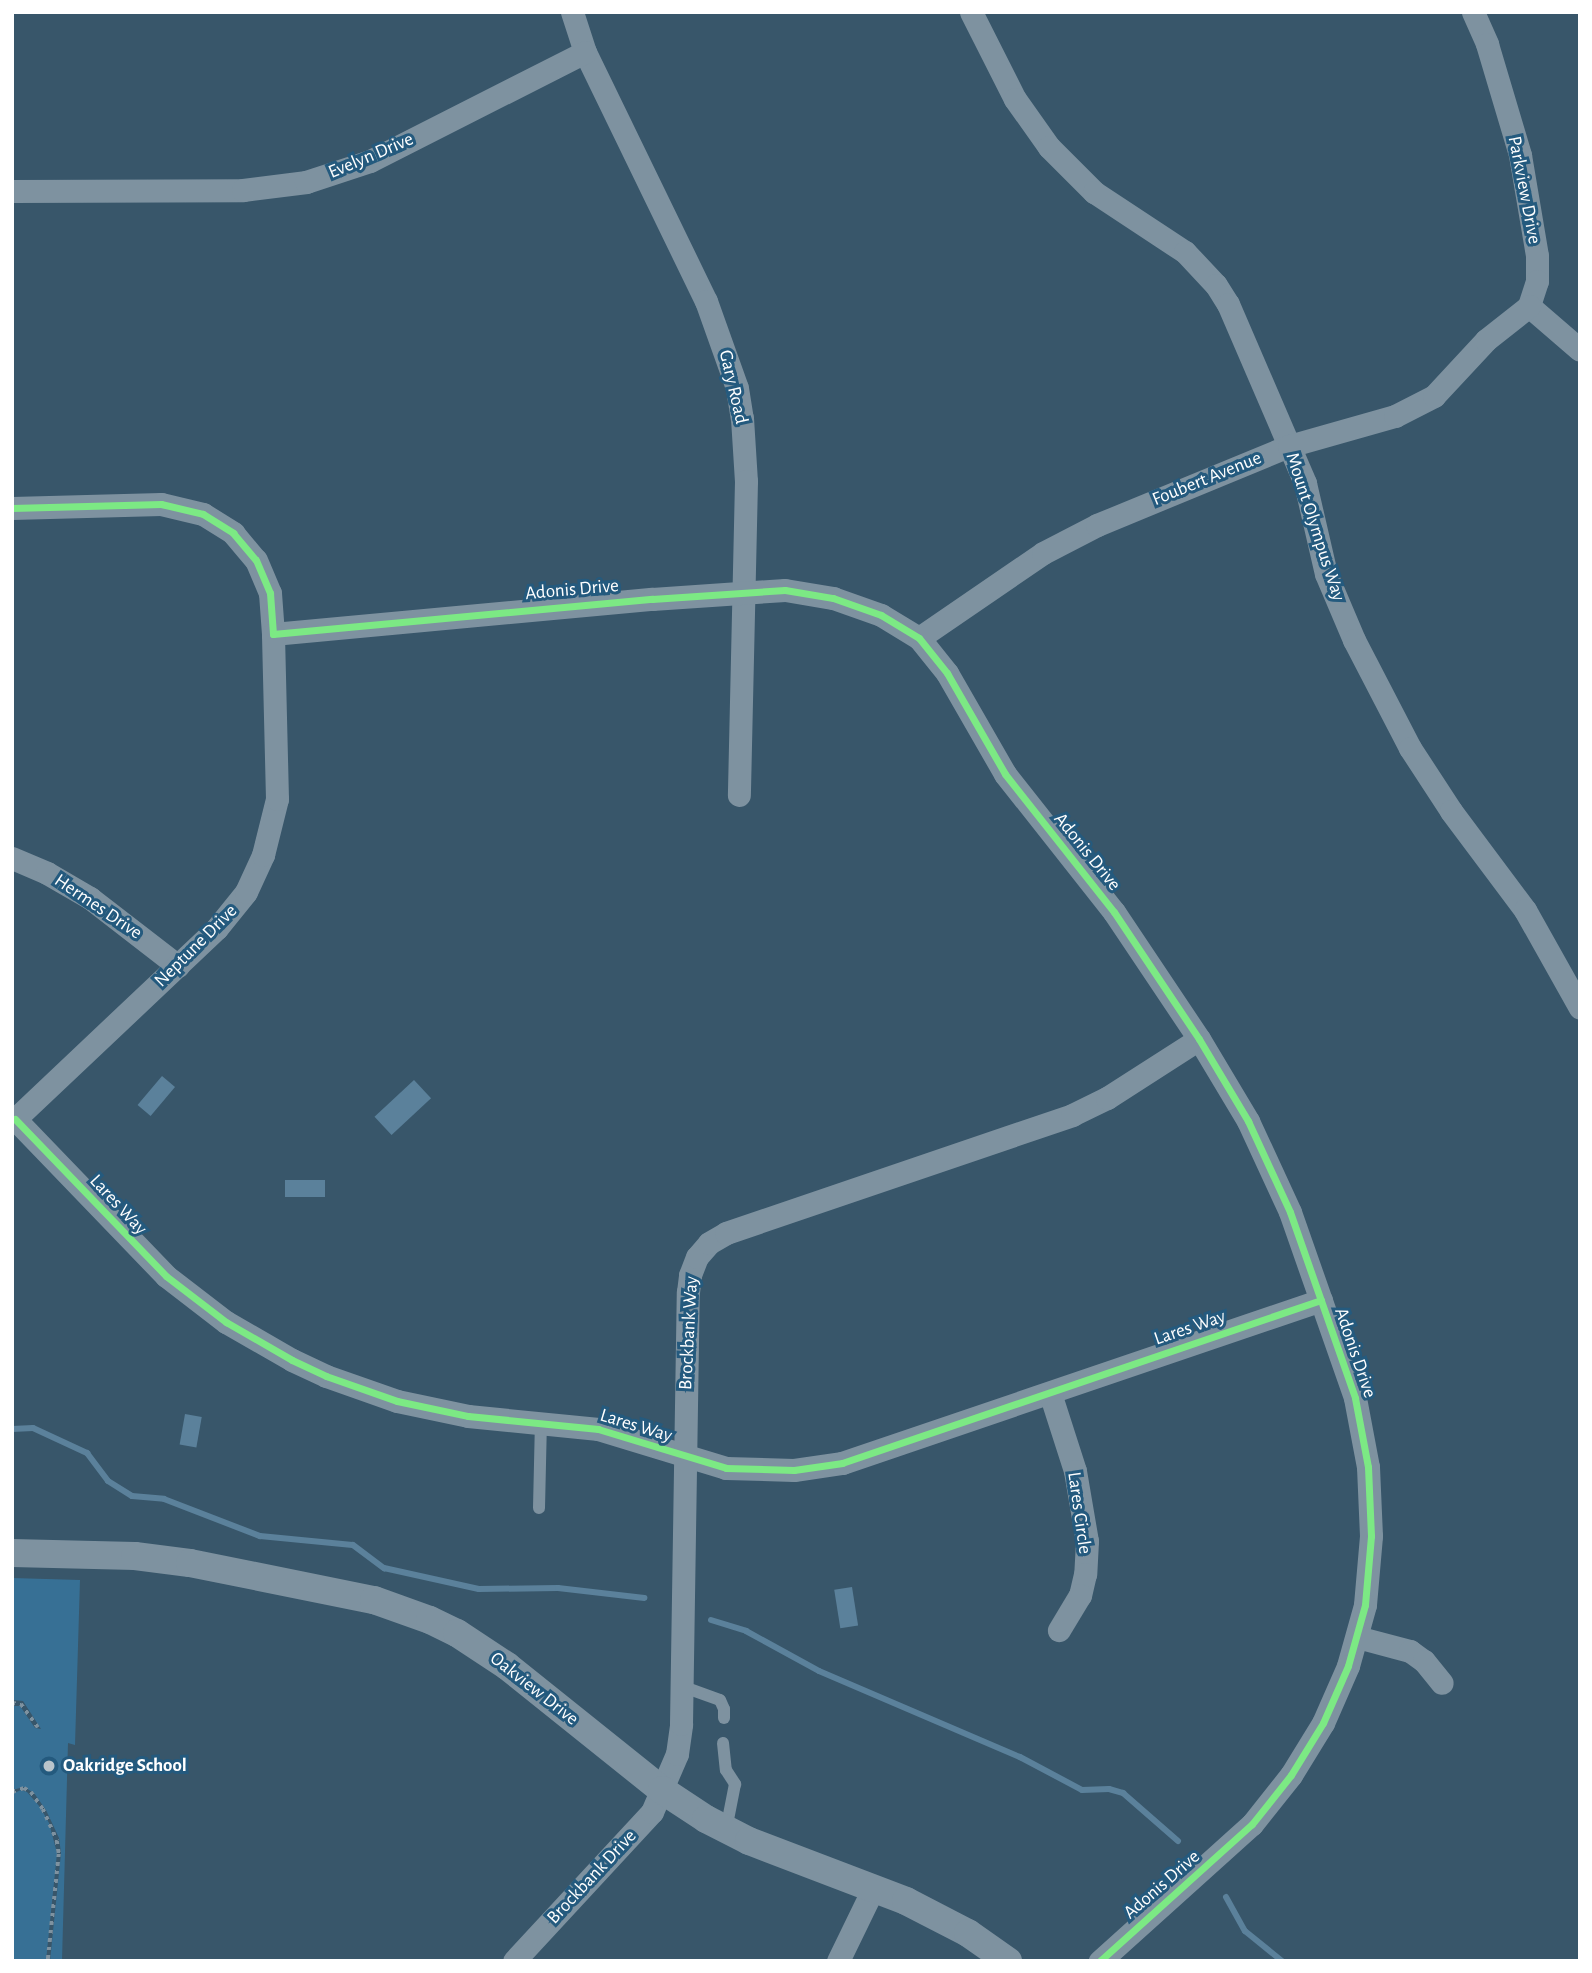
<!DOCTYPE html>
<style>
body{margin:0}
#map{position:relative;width:1592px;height:1973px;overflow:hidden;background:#38566a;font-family:"Alegreya Sans",sans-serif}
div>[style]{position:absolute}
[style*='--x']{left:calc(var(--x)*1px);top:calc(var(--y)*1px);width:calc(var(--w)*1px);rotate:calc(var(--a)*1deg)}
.green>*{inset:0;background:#377095}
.water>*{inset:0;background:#5b819b;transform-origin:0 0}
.stream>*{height:6px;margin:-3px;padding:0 3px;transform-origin:3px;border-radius:3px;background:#5b819b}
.path>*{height:3.5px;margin-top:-1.75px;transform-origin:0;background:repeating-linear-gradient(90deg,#7e92a0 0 3.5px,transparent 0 8.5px)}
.service>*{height:12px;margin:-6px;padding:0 6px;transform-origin:6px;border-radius:6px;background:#7e92a0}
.minor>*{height:23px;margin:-11.5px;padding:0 11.5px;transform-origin:11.5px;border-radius:11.5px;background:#7e92a0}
.tertiary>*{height:28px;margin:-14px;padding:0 14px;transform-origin:14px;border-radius:14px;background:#7e92a0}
.cycleway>*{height:7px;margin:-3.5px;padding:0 3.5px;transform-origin:3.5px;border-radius:3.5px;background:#7ce984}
.dots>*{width:19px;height:19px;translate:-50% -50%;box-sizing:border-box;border:4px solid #245a7e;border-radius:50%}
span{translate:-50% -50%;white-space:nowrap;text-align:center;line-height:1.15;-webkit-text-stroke:6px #245a7e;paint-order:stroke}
.street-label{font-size:19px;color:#fff}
.poi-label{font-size:19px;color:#fff;font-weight:700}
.left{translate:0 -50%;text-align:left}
.frame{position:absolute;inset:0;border:14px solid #fff;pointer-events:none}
</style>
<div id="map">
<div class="green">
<div style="clip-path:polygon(12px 1578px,80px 1580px,75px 1745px,68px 1743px,62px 1961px,50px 1961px,61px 1853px,59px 1838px,46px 1810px,34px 1793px,24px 1787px,12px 1790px,12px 1706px,20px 1706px,35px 1728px,41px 1729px,23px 1701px,12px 1700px)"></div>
<div style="clip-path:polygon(21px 1790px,27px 1792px,40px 1807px,49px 1823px,57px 1853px,46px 1961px,12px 1961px,12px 1794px)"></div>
</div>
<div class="water">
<div style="left:162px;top:1076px;width:17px;height:38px;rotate:40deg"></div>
<div style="left:414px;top:1080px;width:25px;height:54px;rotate:47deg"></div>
<div style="left:325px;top:1180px;width:17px;height:40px;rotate:90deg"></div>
<div style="left:185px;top:1414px;width:17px;height:31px;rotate:10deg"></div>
<div style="left:852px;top:1587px;width:39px;height:18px;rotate:81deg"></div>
</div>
<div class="stream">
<div style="--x:12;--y:1429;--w:21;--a:-3"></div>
<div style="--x:33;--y:1428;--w:60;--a:24.8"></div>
<div style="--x:87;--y:1453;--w:35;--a:53"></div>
<div style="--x:108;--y:1481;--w:28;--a:32"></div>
<div style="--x:132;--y:1496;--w:32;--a:5"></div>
<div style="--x:164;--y:1499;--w:103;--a:21.1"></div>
<div style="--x:260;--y:1536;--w:93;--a:5.5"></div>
<div style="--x:353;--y:1545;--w:39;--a:37"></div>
<div style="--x:384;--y:1568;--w:97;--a:12.5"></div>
<div style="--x:479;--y:1589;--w:79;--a:-0.7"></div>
<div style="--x:558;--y:1588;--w:87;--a:6.6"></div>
<div style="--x:711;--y:1620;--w:37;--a:17"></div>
<div style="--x:746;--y:1631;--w:83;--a:28.7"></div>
<div style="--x:819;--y:1671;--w:219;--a:23.2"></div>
<div style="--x:1020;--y:1757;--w:70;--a:28"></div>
<div style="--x:1082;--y:1790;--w:27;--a:-2"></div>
<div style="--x:1109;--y:1789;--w:15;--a:16"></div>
<div style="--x:1123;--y:1793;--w:73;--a:41.1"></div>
<div style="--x:1226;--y:1897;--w:39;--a:61"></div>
<div style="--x:1245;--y:1931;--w:48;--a:39"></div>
</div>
<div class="path">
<div style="--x:12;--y:1703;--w:9;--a:6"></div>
<div style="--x:21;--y:1704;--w:29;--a:54"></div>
<div style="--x:12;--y:1792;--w:13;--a:-18"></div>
<div style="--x:24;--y:1788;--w:8;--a:30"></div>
<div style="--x:31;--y:1792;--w:21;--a:55"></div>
<div style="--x:43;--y:1809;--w:35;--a:66"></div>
<div style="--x:57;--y:1841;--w:13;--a:81"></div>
<div style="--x:59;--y:1854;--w:108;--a:95.9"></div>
</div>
<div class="service">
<div style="--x:539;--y:1508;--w:85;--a:-88.7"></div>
<div style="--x:681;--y:1686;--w:41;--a:19.7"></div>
<div style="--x:720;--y:1700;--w:10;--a:66"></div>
<div style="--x:724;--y:1709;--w:9;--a:90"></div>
<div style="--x:723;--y:1743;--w:27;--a:84"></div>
<div style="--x:726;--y:1770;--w:17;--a:57"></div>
<div style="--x:735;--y:1784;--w:47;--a:101.1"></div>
</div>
<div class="minor">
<div style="--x:572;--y:12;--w:42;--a:72"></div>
<div style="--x:585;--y:52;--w:277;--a:64.1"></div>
<div style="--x:706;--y:301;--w:92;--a:70.4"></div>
<div style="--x:737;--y:388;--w:30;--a:81"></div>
<div style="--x:742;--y:418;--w:63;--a:86.4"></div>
<div style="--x:746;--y:481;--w:314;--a:91.3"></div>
<div style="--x:971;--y:12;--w:97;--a:63.2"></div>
<div style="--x:1015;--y:99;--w:59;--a:54.7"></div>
<div style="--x:1049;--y:147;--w:64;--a:45"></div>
<div style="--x:1094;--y:192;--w:109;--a:33.4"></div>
<div style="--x:1185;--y:252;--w:45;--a:46.8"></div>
<div style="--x:1216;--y:285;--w:22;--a:58"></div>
<div style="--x:1228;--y:304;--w:195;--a:66.7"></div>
<div style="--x:1305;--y:483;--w:93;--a:77"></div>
<div style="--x:1326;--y:574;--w:72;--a:67"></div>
<div style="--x:1354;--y:640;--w:122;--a:62.6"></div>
<div style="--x:1410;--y:748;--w:75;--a:56.9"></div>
<div style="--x:1451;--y:811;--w:124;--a:53.2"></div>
<div style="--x:1525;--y:910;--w:112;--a:60.7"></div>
<div style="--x:1473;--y:12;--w:35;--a:66"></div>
<div style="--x:1487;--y:44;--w:116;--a:73.4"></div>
<div style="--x:1520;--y:155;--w:102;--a:80.4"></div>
<div style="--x:1537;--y:256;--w:25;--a:90"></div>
<div style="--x:1537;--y:281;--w:26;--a:108"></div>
<div style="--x:12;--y:191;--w:231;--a:-0.2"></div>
<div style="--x:243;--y:190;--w:64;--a:-7.2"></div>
<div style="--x:306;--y:182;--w:67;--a:-18.2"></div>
<div style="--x:370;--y:161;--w:241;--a:-26.9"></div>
<div style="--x:1529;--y:306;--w:67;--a:40.8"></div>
<div style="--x:12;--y:508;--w:149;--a:-1.5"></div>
<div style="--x:161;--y:504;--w:43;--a:13.4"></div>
<div style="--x:203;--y:514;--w:36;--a:32"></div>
<div style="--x:233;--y:533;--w:35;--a:50"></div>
<div style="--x:256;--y:560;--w:36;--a:67"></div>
<div style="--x:270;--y:593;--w:41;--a:85.8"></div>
<div style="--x:273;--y:634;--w:381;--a:-5.3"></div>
<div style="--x:652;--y:599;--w:133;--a:-3.9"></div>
<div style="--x:785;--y:590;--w:49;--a:9.5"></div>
<div style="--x:833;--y:598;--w:51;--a:19.5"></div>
<div style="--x:881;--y:615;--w:44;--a:31.2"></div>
<div style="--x:919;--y:638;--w:45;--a:51.3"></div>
<div style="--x:947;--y:673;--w:116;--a:60.1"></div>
<div style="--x:1005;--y:774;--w:176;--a:51.7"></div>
<div style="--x:1114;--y:912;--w:153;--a:56.2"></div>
<div style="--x:1199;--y:1039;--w:96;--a:59.1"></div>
<div style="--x:1248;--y:1121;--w:100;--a:65.2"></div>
<div style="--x:1290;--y:1212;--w:197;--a:70.7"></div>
<div style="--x:1355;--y:1398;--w:70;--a:79.3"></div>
<div style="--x:1368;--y:1467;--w:69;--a:87.5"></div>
<div style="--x:1371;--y:1536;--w:69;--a:95"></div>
<div style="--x:1365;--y:1605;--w:63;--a:105.6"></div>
<div style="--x:1348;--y:1666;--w:62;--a:113.7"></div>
<div style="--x:1323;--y:1723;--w:61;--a:121.6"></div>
<div style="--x:1291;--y:1775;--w:63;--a:128.5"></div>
<div style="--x:1252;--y:1824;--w:205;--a:138"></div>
<div style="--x:919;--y:638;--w:150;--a:-34.4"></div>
<div style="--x:1043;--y:553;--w:61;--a:-27.4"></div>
<div style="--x:1097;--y:525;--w:208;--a:-22.4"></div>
<div style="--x:1289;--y:446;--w:110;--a:-15.8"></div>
<div style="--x:1395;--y:416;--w:44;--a:-27.1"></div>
<div style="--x:1434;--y:396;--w:76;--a:-47.1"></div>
<div style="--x:1486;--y:340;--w:55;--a:-38.3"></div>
<div style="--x:12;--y:858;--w:38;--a:23"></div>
<div style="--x:47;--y:873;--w:50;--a:30.2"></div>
<div style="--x:90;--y:898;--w:111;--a:37.7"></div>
<div style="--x:15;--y:1119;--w:218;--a:46.1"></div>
<div style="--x:166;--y:1276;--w:76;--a:37.5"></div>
<div style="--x:226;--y:1322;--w:76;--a:29.9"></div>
<div style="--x:292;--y:1360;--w:38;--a:25"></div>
<div style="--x:326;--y:1376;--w:75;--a:19.4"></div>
<div style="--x:397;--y:1401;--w:73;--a:11.9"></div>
<div style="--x:468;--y:1416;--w:131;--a:5.7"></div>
<div style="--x:598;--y:1429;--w:134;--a:16.9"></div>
<div style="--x:726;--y:1468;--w:68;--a:1.7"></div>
<div style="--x:794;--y:1470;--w:49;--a:-8.3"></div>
<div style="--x:842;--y:1463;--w:506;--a:-18.79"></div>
<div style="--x:12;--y:1122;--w:282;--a:-43.4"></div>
<div style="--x:217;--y:928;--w:46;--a:-51.1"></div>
<div style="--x:246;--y:892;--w:41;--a:-65.3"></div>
<div style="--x:263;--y:855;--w:58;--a:-76"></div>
<div style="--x:277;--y:799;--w:165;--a:-91.4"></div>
<div style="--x:1050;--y:1393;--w:82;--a:72.2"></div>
<div style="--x:1075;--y:1471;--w:71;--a:80.3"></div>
<div style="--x:1087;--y:1541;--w:33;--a:93"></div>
<div style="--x:1085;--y:1574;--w:22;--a:103"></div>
<div style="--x:1080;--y:1595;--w:41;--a:121"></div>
<div style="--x:1357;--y:1637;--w:55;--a:14.8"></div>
<div style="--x:1410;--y:1651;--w:17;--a:36"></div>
<div style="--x:1424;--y:1661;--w:28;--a:51"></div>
<div style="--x:514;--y:1961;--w:203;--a:-47.2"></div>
<div style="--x:652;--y:1812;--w:63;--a:-66.7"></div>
<div style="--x:677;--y:1754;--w:30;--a:-82"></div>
<div style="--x:681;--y:1724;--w:432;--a:-89.1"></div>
<div style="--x:688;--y:1292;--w:17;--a:-83"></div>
<div style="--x:690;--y:1275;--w:19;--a:-69"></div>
<div style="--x:697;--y:1257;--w:18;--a:-49"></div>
<div style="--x:709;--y:1243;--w:20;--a:-30"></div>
<div style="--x:726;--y:1233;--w:366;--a:-18.8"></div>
<div style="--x:1072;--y:1115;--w:39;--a:-26"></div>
<div style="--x:1107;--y:1098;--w:109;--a:-32.7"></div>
<div style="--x:838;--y:1961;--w:82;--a:-64.1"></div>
</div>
<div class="tertiary">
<div style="--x:12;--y:1553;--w:123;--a:1.4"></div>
<div style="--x:135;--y:1556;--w:55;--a:7.3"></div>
<div style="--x:190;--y:1563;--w:188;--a:11.4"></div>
<div style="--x:374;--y:1600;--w:59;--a:19.7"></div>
<div style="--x:430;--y:1620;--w:30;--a:26"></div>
<div style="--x:457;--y:1633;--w:60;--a:33.4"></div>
<div style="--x:507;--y:1666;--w:198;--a:38.7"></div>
<div style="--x:662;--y:1790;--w:53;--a:33.4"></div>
<div style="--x:706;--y:1819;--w:48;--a:27.1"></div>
<div style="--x:749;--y:1841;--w:168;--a:20.9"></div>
<div style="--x:906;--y:1901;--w:70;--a:27.3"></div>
<div style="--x:968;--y:1933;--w:49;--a:35"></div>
</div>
<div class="cycleway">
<div style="--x:12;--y:508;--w:149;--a:-1.5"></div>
<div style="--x:161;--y:504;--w:43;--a:13.4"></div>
<div style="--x:203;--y:514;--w:36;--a:32"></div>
<div style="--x:233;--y:533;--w:35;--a:50"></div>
<div style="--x:256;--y:560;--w:36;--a:67"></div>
<div style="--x:270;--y:593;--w:41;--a:85.8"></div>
<div style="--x:273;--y:634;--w:381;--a:-5.3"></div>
<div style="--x:652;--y:599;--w:133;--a:-3.9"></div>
<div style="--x:785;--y:590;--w:49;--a:9.5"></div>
<div style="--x:833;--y:598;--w:51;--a:19.5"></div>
<div style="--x:881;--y:615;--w:44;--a:31.2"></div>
<div style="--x:919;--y:638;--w:45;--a:51.3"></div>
<div style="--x:947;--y:673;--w:116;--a:60.1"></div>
<div style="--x:1005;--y:774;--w:176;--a:51.7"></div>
<div style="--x:1114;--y:912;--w:153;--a:56.2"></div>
<div style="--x:1199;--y:1039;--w:96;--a:59.1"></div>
<div style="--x:1248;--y:1121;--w:100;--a:65.2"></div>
<div style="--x:1290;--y:1212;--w:197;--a:70.7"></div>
<div style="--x:1355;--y:1398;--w:70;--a:79.3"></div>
<div style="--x:1368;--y:1467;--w:69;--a:87.5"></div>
<div style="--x:1371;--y:1536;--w:69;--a:95"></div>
<div style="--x:1365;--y:1605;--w:63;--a:105.6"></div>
<div style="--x:1348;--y:1666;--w:62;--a:113.7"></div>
<div style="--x:1323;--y:1723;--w:61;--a:121.6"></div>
<div style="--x:1291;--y:1775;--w:63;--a:128.5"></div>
<div style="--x:1252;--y:1824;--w:205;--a:138"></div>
<div style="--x:15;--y:1119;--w:218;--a:46.1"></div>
<div style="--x:166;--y:1276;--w:76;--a:37.5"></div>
<div style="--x:226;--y:1322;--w:76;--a:29.9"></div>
<div style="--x:292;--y:1360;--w:38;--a:25"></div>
<div style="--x:326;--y:1376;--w:75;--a:19.4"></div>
<div style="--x:397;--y:1401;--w:73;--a:11.9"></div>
<div style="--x:468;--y:1416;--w:131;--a:5.7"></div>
<div style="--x:598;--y:1429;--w:134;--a:16.9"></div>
<div style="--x:726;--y:1468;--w:68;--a:1.7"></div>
<div style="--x:794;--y:1470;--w:49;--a:-8.3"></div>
<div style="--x:842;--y:1463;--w:506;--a:-18.79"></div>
</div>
<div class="dots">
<div style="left:49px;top:1766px;background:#b9c4cb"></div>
</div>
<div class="street-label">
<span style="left:371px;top:156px;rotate:-23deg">Evelyn Drive</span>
<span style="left:1524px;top:190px;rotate:79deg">Parkview Drive</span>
<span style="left:733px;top:387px;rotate:77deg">Gary Road</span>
<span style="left:1207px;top:479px;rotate:-22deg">Foubert Avenue</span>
<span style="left:1315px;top:527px;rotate:72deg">Mount Olympus Way</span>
<span style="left:572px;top:590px;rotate:-5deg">Adonis Drive</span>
<span style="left:1087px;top:852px;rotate:51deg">Adonis Drive</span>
<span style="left:98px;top:907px;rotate:34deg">Hermes Drive</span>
<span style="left:196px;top:946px;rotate:-45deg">Neptune Drive</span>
<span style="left:118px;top:1205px;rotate:47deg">Lares Way</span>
<span style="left:1190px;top:1328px;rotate:-19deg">Lares Way</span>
<span style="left:689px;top:1333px;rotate:-87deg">Brockbank Way</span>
<span style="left:1355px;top:1353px;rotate:71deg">Adonis Drive</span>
<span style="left:636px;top:1426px;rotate:17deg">Lares Way</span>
<span style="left:1079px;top:1513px;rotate:82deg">Lares Circle</span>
<span style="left:534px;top:1689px;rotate:38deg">Oakview Drive</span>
<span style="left:592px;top:1877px;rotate:-47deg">Brockbank Drive</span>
<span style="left:1162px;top:1885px;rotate:-41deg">Adonis Drive</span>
</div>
<div class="poi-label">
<span class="left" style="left:63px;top:1766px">Oakridge School</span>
</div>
<div class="frame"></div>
</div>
